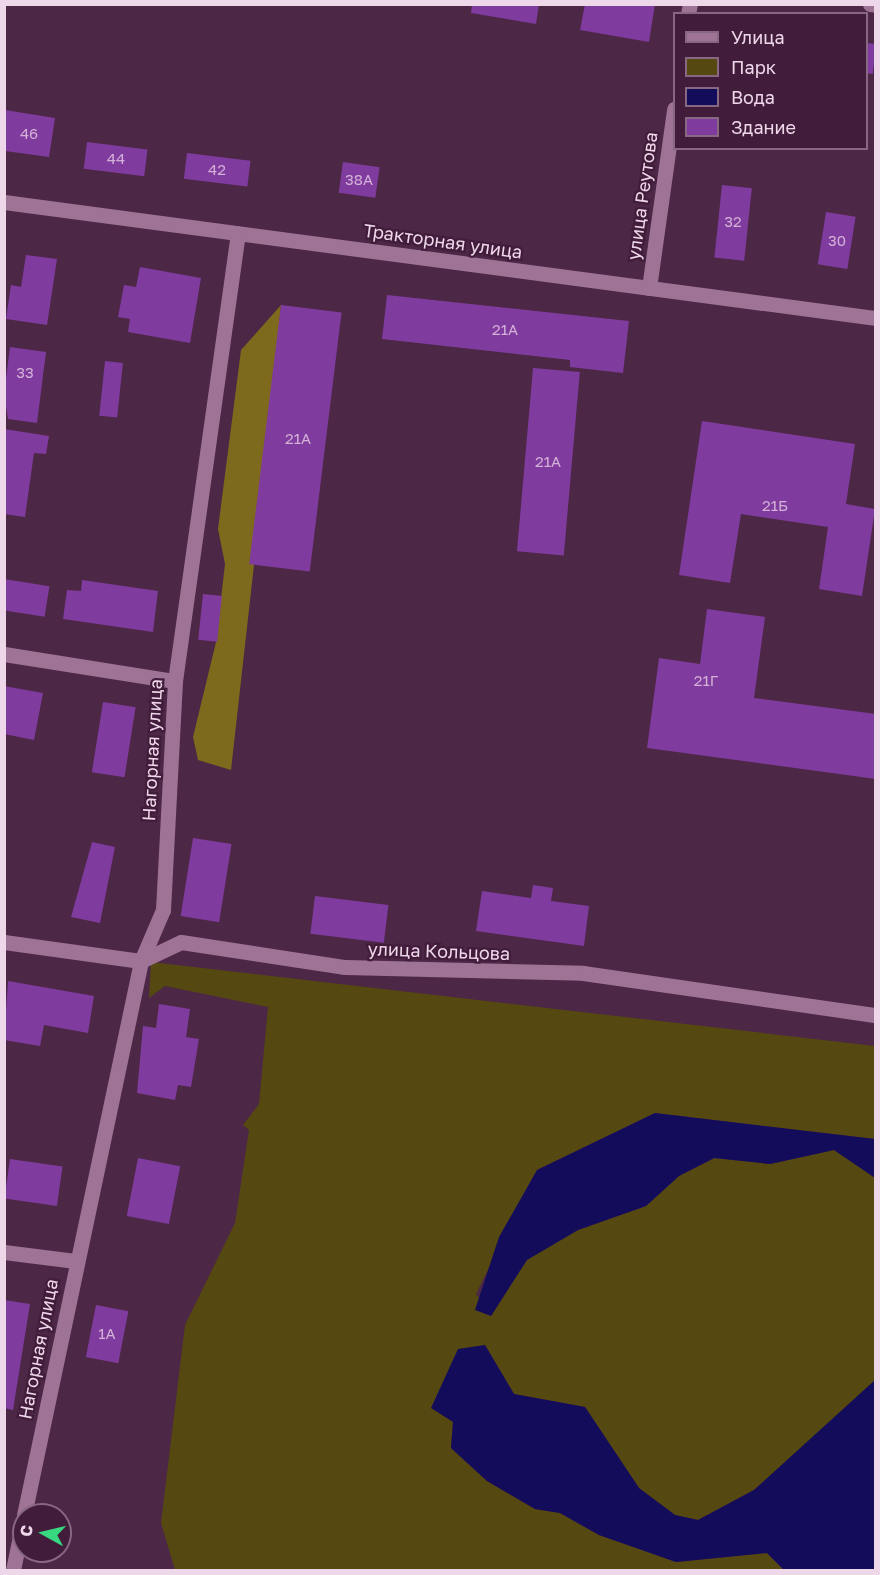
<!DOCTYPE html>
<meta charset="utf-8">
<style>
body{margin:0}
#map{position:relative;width:880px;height:1575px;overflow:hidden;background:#4c2746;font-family:"Golos Text",sans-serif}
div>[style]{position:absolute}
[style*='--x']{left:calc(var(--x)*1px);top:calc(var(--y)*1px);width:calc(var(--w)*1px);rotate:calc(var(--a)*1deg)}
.green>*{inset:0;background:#564811}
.forest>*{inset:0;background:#7e6a1c}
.water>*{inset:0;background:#120c5a}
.building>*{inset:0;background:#803b9e;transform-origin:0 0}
.minor>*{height:15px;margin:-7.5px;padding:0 7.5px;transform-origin:7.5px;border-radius:7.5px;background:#9e7395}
span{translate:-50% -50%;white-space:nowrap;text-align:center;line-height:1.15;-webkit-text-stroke:4.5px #411d3b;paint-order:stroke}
.number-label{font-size:15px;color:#d3b0d7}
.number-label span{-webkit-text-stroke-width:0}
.street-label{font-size:18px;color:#efd7ea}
.frame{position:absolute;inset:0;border:6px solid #efd7ea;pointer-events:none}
.legend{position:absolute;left:673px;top:12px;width:195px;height:138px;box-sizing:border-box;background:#411d3b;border:2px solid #876781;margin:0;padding:8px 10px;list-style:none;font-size:18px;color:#efd7ea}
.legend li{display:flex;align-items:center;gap:12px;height:30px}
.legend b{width:30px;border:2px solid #876781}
.north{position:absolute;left:12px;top:1503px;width:60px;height:60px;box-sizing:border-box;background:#411d3b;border:2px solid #876781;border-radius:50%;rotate:278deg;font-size:16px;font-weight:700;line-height:24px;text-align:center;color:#efd7ea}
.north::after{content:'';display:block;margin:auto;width:21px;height:27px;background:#37d880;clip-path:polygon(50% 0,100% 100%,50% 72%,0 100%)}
</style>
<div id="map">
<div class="green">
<div style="clip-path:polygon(151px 962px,875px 1046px,875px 1139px,655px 1113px,537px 1170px,476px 1294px,491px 1316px,526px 1260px,578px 1230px,646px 1206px,679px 1176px,715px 1158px,770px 1164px,834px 1150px,876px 1178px,875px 1380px,856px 1400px,754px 1490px,698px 1520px,675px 1515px,639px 1488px,585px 1407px,514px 1394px,485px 1345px,453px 1422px,451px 1448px,487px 1481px,535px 1509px,560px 1513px,599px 1535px,676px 1562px,767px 1553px,784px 1570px,175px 1570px,161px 1523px,185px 1325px,235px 1223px,249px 1130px,243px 1125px,259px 1104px,268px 1007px,165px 986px,149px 998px)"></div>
</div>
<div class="forest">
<div style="clip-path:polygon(281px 305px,254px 565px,231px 770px,198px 760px,193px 737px,216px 642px,225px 564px,218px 529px,241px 350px)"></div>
</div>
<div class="water">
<div style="clip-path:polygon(655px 1113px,875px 1139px,875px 1178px,834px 1150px,770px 1164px,714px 1158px,679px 1176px,646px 1206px,578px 1230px,527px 1260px,491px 1316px,475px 1310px,499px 1237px,537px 1170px)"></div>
<div style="clip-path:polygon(485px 1345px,514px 1394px,585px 1407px,639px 1488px,675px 1515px,698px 1520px,754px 1490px,875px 1380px,875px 1570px,784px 1570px,767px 1553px,676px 1562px,599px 1535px,560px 1513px,535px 1509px,487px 1481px,451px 1448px,453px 1422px,431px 1408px,458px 1349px)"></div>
</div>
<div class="building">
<div style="clip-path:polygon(472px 4px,539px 4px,536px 24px,471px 13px)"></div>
<div style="clip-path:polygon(585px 4px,655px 4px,649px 42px,580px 30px)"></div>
<div style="left:866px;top:43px;width:10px;height:30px;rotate:6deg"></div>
<div style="clip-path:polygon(5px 110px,55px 118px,49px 157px,5px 151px)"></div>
<div style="left:87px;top:142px;width:61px;height:27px;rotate:7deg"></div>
<div style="left:187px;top:153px;width:64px;height:26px;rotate:7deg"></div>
<div style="left:343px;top:162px;width:37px;height:31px;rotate:8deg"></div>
<div style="left:722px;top:185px;width:30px;height:73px;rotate:6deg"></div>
<div style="left:826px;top:212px;width:30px;height:53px;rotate:9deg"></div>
<div style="clip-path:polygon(26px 255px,57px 259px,47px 325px,6px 319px,11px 285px,21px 287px)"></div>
<div style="clip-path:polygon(140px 267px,201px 278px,190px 343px,128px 332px,130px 319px,118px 317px,124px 285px,136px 287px)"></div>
<div style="clip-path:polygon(387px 295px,629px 321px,623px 373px,570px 367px,570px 360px,382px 339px)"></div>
<div style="left:281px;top:305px;width:61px;height:261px;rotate:7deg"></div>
<div style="clip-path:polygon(10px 347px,46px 352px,37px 423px,8px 419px,4px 394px)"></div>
<div style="left:105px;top:361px;width:18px;height:55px;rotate:6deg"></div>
<div style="left:533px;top:368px;width:47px;height:184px;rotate:5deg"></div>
<div style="clip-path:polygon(702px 421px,855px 444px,846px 504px,875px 509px,862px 596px,819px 589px,828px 527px,741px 514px,730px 583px,679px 575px)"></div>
<div style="clip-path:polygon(4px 429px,49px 436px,46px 454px,34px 453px,25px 517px,4px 514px)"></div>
<div style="left:4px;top:579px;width:46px;height:31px;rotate:9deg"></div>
<div style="clip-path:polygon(82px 580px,158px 591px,153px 632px,63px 619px,67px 590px,81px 591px)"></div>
<div style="left:203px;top:594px;width:19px;height:46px;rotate:6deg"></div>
<div style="clip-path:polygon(707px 609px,765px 617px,754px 698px,876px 714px,876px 779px,647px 748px,659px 658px,700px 664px)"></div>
<div style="clip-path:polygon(4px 686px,43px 693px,34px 740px,4px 734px)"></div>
<div style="left:103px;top:702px;width:33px;height:71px;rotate:9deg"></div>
<div style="left:193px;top:838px;width:39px;height:79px;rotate:9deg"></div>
<div style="clip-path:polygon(92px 842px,115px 847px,100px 923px,71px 917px)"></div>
<div style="clip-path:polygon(533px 885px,553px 888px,551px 901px,589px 906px,584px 946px,476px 931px,482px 891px,531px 898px)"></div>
<div style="left:315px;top:896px;width:74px;height:38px;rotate:7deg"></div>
<div style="clip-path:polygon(8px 981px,94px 996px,88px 1033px,44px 1025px,40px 1046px,4px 1040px)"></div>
<div style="clip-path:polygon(159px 1004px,190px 1009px,186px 1037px,199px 1039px,191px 1087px,178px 1085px,175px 1100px,137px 1093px,143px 1026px,156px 1028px)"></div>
<div style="left:138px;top:1158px;width:43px;height:59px;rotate:11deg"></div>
<div style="left:10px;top:1159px;width:53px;height:40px;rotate:8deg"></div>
<div style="clip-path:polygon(4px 1300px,30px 1304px,13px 1410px,4px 1408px)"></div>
<div style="left:96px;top:1305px;width:33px;height:53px;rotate:11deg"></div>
</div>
<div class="minor">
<div style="--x:870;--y:4;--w:6;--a:9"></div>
<div style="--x:688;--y:14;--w:10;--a:-79"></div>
<div style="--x:4;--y:202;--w:880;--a:7.58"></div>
<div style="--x:649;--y:288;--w:181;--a:-82"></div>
<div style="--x:4;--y:654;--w:173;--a:9"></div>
<div style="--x:4;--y:942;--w:138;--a:7.9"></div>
<div style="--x:141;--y:961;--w:44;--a:-25.4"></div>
<div style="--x:181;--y:942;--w:166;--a:8.7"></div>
<div style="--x:345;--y:967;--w:238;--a:1.4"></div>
<div style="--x:583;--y:973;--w:296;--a:8.2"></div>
<div style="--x:4;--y:1252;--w:72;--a:7.2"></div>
<div style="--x:24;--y:1515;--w:566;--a:-78.07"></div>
<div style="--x:141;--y:961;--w:56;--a:-66.7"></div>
<div style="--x:163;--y:910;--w:229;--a:-87"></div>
<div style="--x:175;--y:681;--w:452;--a:-82"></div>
<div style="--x:13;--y:1570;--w:54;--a:-78.3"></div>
</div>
<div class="number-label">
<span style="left:29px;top:134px">46</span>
<span style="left:116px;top:159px">44</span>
<span style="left:217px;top:170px">42</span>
<span style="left:359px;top:180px">38А</span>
<span style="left:733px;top:222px">32</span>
<span style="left:837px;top:241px">30</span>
<span style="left:505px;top:330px">21А</span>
<span style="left:25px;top:373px">33</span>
<span style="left:298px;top:439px">21А</span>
<span style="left:548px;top:462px">21А</span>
<span style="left:775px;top:506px">21Б</span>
<span style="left:706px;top:681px">21Г</span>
<span style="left:107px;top:1334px">1А</span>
</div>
<div class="street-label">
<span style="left:642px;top:196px;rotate:-82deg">улица Реутова</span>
<span style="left:443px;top:241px;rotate:8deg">Тракторная улица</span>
<span style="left:152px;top:750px;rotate:-87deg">Нагорная улица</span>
<span style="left:439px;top:951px;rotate:2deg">улица Кольцова</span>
<span style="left:38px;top:1349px;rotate:-79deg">Нагорная улица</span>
</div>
<div class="frame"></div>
<ul class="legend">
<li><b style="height:8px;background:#9e7395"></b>Улица</li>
<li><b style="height:16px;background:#564811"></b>Парк</li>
<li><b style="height:16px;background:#120c5a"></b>Вода</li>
<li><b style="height:16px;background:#803b9e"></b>Здание</li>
</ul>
<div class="north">С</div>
</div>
